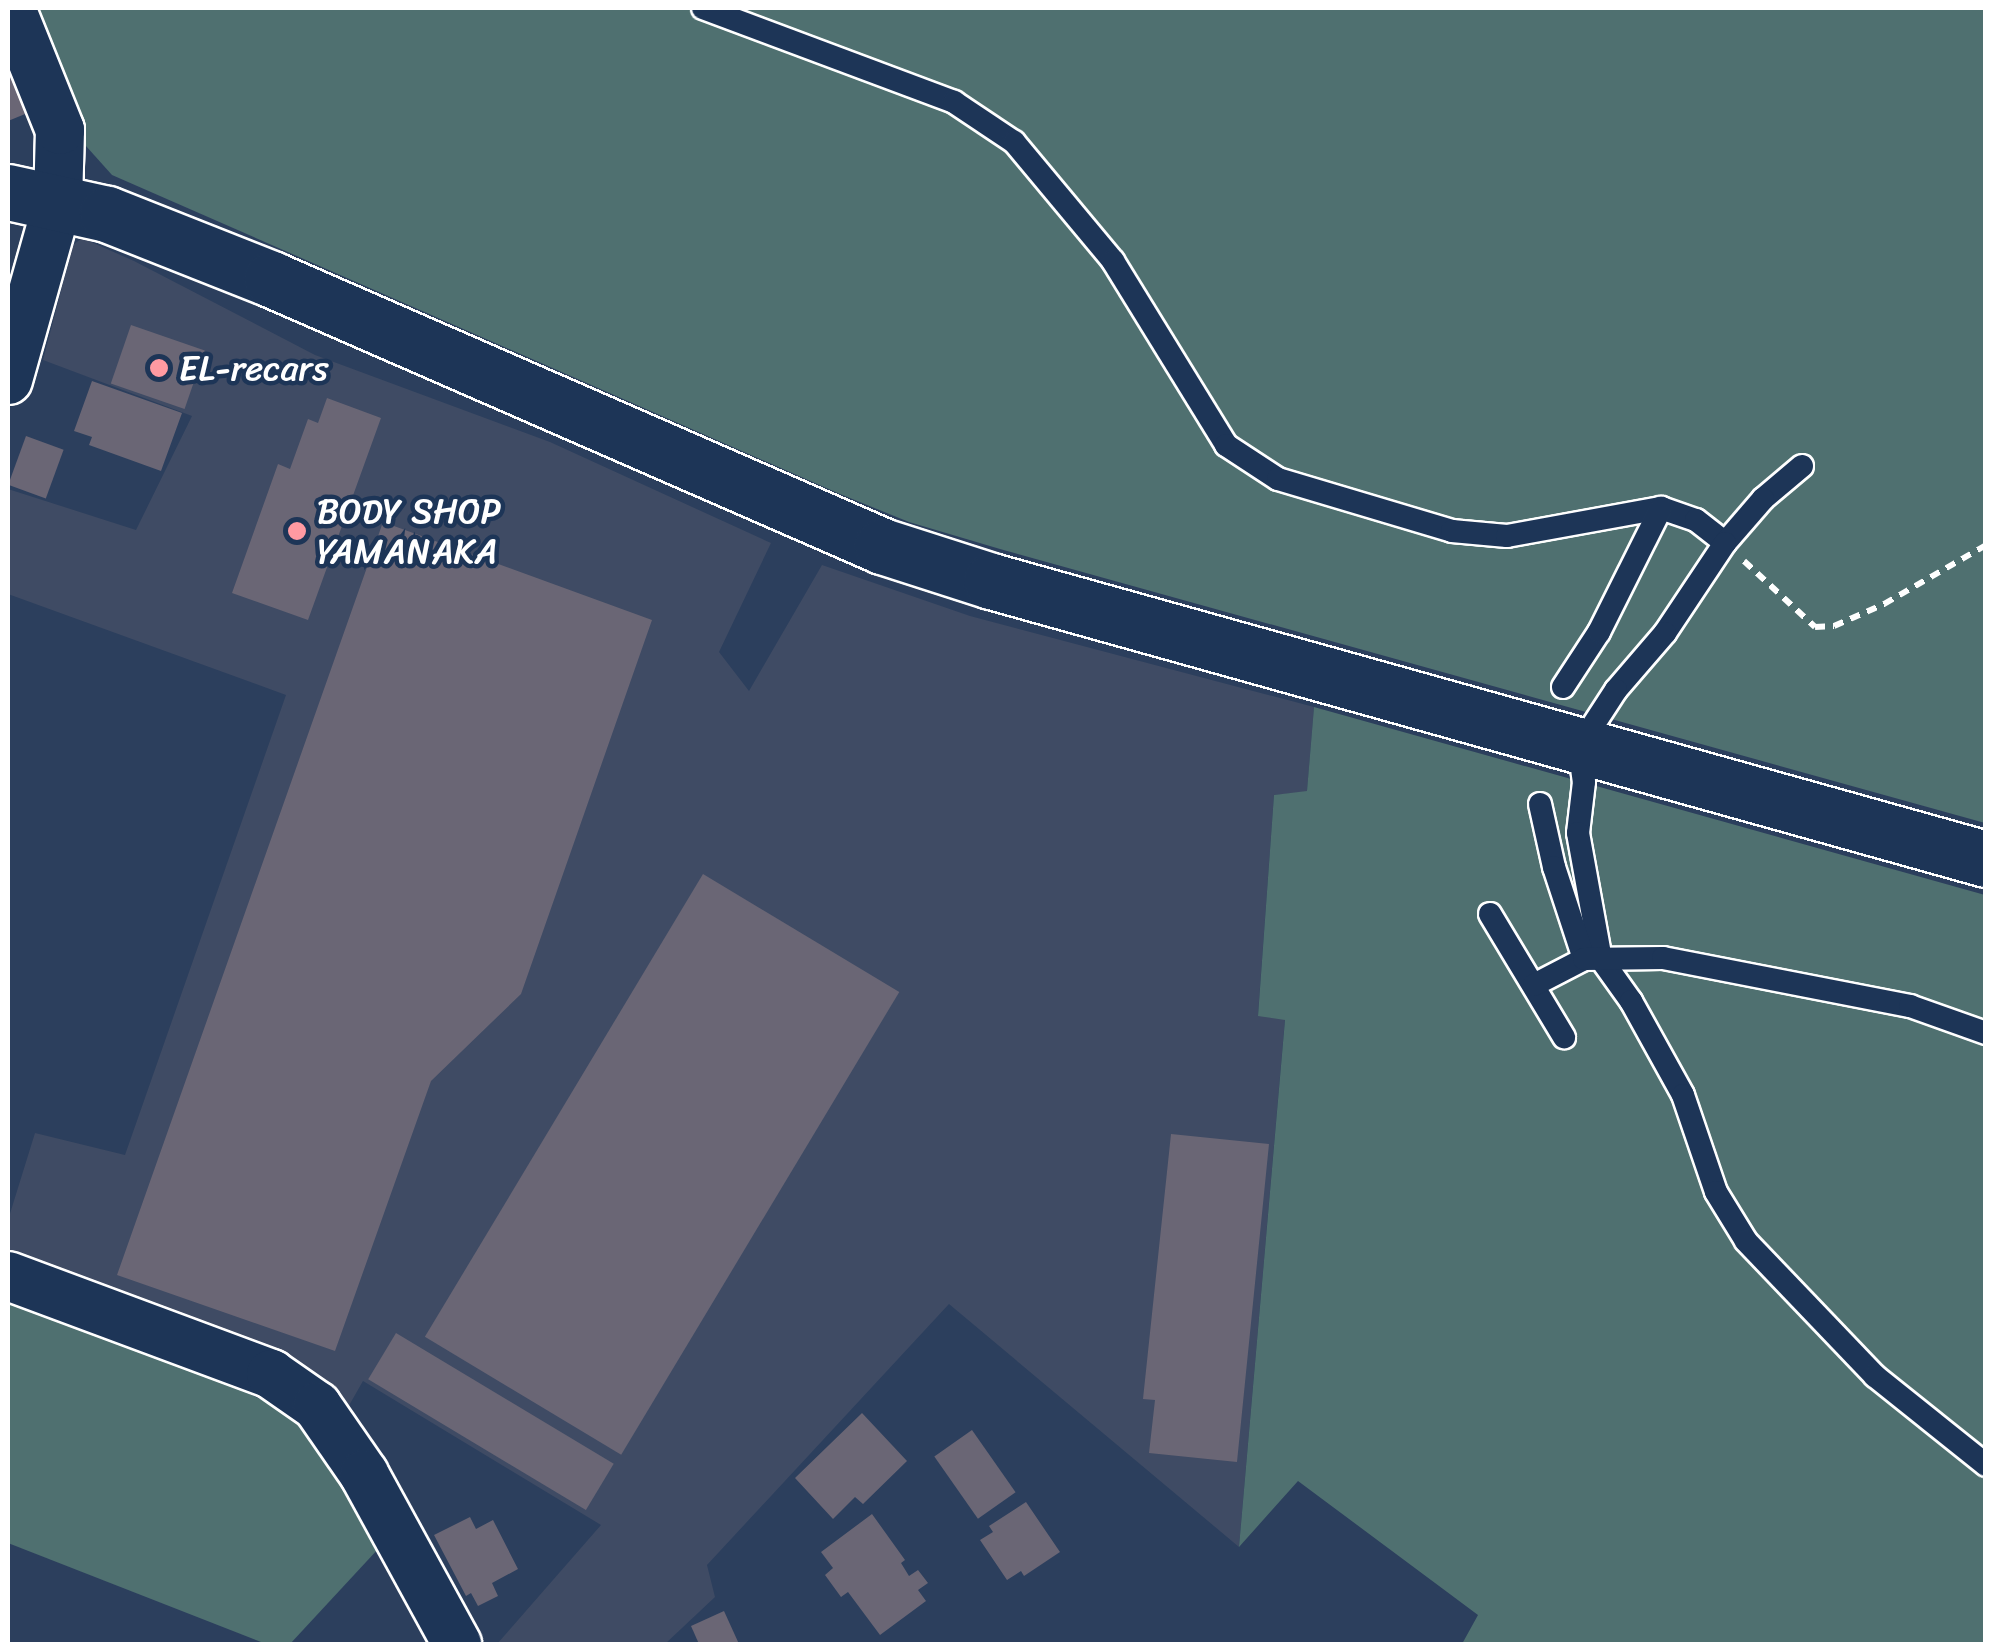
<!DOCTYPE html>
<style>
body{margin:0}
#map{position:relative;width:1993px;height:1652px;overflow:hidden;background:#2c3f5d;font-family:Sriracha,sans-serif}
div>[style]{position:absolute}
[style*='--x']{left:calc(var(--x)*1px);top:calc(var(--y)*1px);width:calc(var(--w)*1px);rotate:calc(var(--a)*1deg)}
.built>*{inset:0;background:#3f4b64}
.green>*{inset:0;background:#4f7070}
.building>*{inset:0;background:#6a6675;transform-origin:0 0}
.path>*{height:6px;margin-top:-3px;transform-origin:0;background:repeating-linear-gradient(90deg,#fff 0 10px,transparent 0 18px)}
.roads{filter:drop-shadow(2px 0 #fff) drop-shadow(-2px 0 #fff) drop-shadow(0 2px #fff) drop-shadow(0 -2px #fff)}
.lane>*{height:22px;margin:-11px;padding:0 11px;transform-origin:11px;border-radius:11px;background:#1d3557}
.street>*{height:48px;margin:-24px;padding:0 24px;transform-origin:24px;border-radius:24px;background:#1d3557}
.secondary>*{height:55px;margin:-27.5px;padding:0 27.5px;transform-origin:27.5px;border-radius:27.5px;background:#1d3557}
.dots>*{width:28px;height:28px;translate:-50% -50%;box-sizing:border-box;border:5px solid #1d3557;border-radius:50%}
span{translate:-50% -50%;white-space:nowrap;text-align:center;line-height:1.15;-webkit-text-stroke:9px #1d3557;paint-order:stroke}
.poi-label{font-size:35px;color:#fff}
.left{translate:0 -50%;text-align:left}
.frame{position:absolute;inset:0;border:10px solid #fff;pointer-events:none}
</style>
<div id="map">
<div class="built">
<div style="clip-path:polygon(82px 238px,134px 261px,315px 355px,550px 442px,771px 543px,719px 652px,749px 691px,822px 565px,970px 616px,1314px 707px,1307px 792px,1274px 795px,1258px 1015px,1285px 1019px,1239px 1547px,949px 1304px,707px 1565px,715px 1597px,665px 1644px,497px 1644px,601px 1525px,363px 1381px,347px 1409px,327px 1385px,292px 1367px,105px 1285px,8px 1252px,8px 1220px,35px 1133px,125px 1155px,286px 695px,8px 594px,8px 489px,136px 530px,192px 416px,43px 360px,73px 245px)"></div>
</div>
<div class="green">
<div style="clip-path:polygon(25px 8px,1985px 8px,1985px 823px,1000px 549px,909px 522px,840px 494px,112px 175px,77px 136px)"></div>
<div style="clip-path:polygon(1314px 707px,1985px 895px,1985px 1644px,1462px 1644px,1478px 1615px,1298px 1481px,1239px 1547px,1285px 1020px,1258px 1016px,1274px 795px,1307px 791px)"></div>
<div style="clip-path:polygon(8px 1296px,93px 1324px,296px 1415px,311px 1426px,379px 1548px,290px 1644px,266px 1644px,8px 1543px)"></div>
</div>
<div class="building">
<div style="clip-path:polygon(8px 55px,30px 112px,8px 121px)"></div>
<div style="left:131px;top:325px;width:78px;height:62px;rotate:19deg"></div>
<div style="clip-path:polygon(92px 381px,182px 413px,161px 471px,89px 445px,92px 437px,74px 431px)"></div>
<div style="clip-path:polygon(327px 398px,381px 418px,308px 620px,232px 593px,278px 464px,290px 469px,308px 419px,318px 423px)"></div>
<div style="left:26px;top:436px;width:40px;height:52px;rotate:20deg"></div>
<div style="clip-path:polygon(383px 522px,652px 620px,521px 994px,431px 1081px,335px 1351px,117px 1275px)"></div>
<div style="left:703px;top:874px;width:229px;height:540px;rotate:31deg"></div>
<div style="clip-path:polygon(1171px 1134px,1269px 1144px,1237px 1462px,1149px 1453px,1155px 1400px,1143px 1399px)"></div>
<div style="left:396px;top:1333px;width:254px;height:54px;rotate:31deg"></div>
<div style="clip-path:polygon(862px 1413px,907px 1461px,863px 1504px,855px 1497px,833px 1519px,795px 1478px)"></div>
<div style="left:972px;top:1430px;width:76px;height:46px;rotate:55deg"></div>
<div style="clip-path:polygon(1026px 1502px,1060px 1552px,1024px 1576px,1021px 1571px,1007px 1580px,980px 1540px,993px 1532px,989px 1526px)"></div>
<div style="clip-path:polygon(872px 1514px,905px 1560px,901px 1563px,909px 1576px,918px 1570px,928px 1583px,918px 1590px,926px 1601px,880px 1635px,848px 1592px,841px 1597px,825px 1575px,833px 1568px,821px 1552px)"></div>
<div style="clip-path:polygon(470px 1517px,476px 1529px,493px 1520px,518px 1569px,492px 1583px,498px 1596px,478px 1606px,471px 1593px,466px 1596px,434px 1535px)"></div>
<div style="clip-path:polygon(724px 1611px,739px 1644px,699px 1644px,691px 1626px)"></div>
</div>
<div class="path">
<div style="--x:1744;--y:561;--w:97;--a:42.9"></div>
<div style="--x:1815;--y:627;--w:19;--a:-3"></div>
<div style="--x:1834;--y:626;--w:55;--a:-23.7"></div>
<div style="--x:1884;--y:604;--w:118;--a:-30"></div>
</div>
<div class="roads">
<div class="lane">
<div style="--x:703;--y:8;--w:268;--a:20.5"></div>
<div style="--x:954;--y:102;--w:72;--a:33.7"></div>
<div style="--x:1014;--y:142;--w:155;--a:50.2"></div>
<div style="--x:1113;--y:261;--w:216;--a:58.4"></div>
<div style="--x:1226;--y:445;--w:62;--a:33.2"></div>
<div style="--x:1278;--y:479;--w:182;--a:16.6"></div>
<div style="--x:1452;--y:531;--w:55;--a:5.2"></div>
<div style="--x:1507;--y:536;--w:157;--a:-10.3"></div>
<div style="--x:1661;--y:508;--w:37;--a:19"></div>
<div style="--x:1696;--y:520;--w:37;--a:38"></div>
<div style="--x:1802;--y:466;--w:51;--a:139.8"></div>
<div style="--x:1763;--y:499;--w:58;--a:130.8"></div>
<div style="--x:1725;--y:543;--w:108;--a:123.7"></div>
<div style="--x:1665;--y:633;--w:75;--a:130.7"></div>
<div style="--x:1616;--y:690;--w:68;--a:123"></div>
<div style="--x:1579;--y:747;--w:35;--a:82"></div>
<div style="--x:1584;--y:782;--w:51;--a:96.7"></div>
<div style="--x:1578;--y:833;--w:128;--a:79.7"></div>
<div style="--x:1601;--y:959;--w:52;--a:54.5"></div>
<div style="--x:1631;--y:1001;--w:107;--a:61"></div>
<div style="--x:1683;--y:1095;--w:102;--a:71.2"></div>
<div style="--x:1716;--y:1192;--w:57;--a:58.5"></div>
<div style="--x:1746;--y:1241;--w:187;--a:46.3"></div>
<div style="--x:1875;--y:1376;--w:142;--a:38.7"></div>
<div style="--x:1563;--y:687;--w:66;--a:-56.8"></div>
<div style="--x:1599;--y:632;--w:139;--a:-63.4"></div>
<div style="--x:1540;--y:804;--w:65;--a:77.5"></div>
<div style="--x:1554;--y:867;--w:97;--a:71.9"></div>
<div style="--x:1490;--y:914;--w:144;--a:59"></div>
<div style="--x:1534;--y:985;--w:56;--a:-27.5"></div>
<div style="--x:1584;--y:959;--w:79;--a:-0.7"></div>
<div style="--x:1663;--y:958;--w:252;--a:11"></div>
<div style="--x:1910;--y:1006;--w:81;--a:19.6"></div>
</div>
<div class="street">
<div style="--x:8;--y:380;--w:185;--a:-74.3"></div>
<div style="--x:58;--y:202;--w:72;--a:-88.4"></div>
<div style="--x:60;--y:130;--w:131;--a:-111.9"></div>
<div style="--x:8;--y:1276;--w:281;--a:20.4"></div>
<div style="--x:271;--y:1374;--w:56;--a:34.8"></div>
<div style="--x:317;--y:1406;--w:83;--a:55.3"></div>
<div style="--x:364;--y:1474;--w:194;--a:61.3"></div>
</div>
<div class="secondary">
<div style="--x:8;--y:192;--w:101;--a:12.5"></div>
<div style="--x:107;--y:214;--w:176;--a:21.6"></div>
<div style="--x:271;--y:279;--w:667;--a:23.6"></div>
<div style="--x:882;--y:546;--w:114;--a:17.8"></div>
<div style="--x:991;--y:581;--w:1033;--a:15.61"></div>
</div>
</div>
<div class="dots">
<div style="left:159px;top:368px;background:#ff9aa2"></div>
<div style="left:297px;top:531px;background:#ff9aa2"></div>
</div>
<div class="poi-label">
<span class="left" style="left:179px;top:368px">EL-recars</span>
<span class="left" style="left:317px;top:531px">BODY SHOP<br>YAMANAKA</span>
</div>
<div class="frame"></div>
</div>
